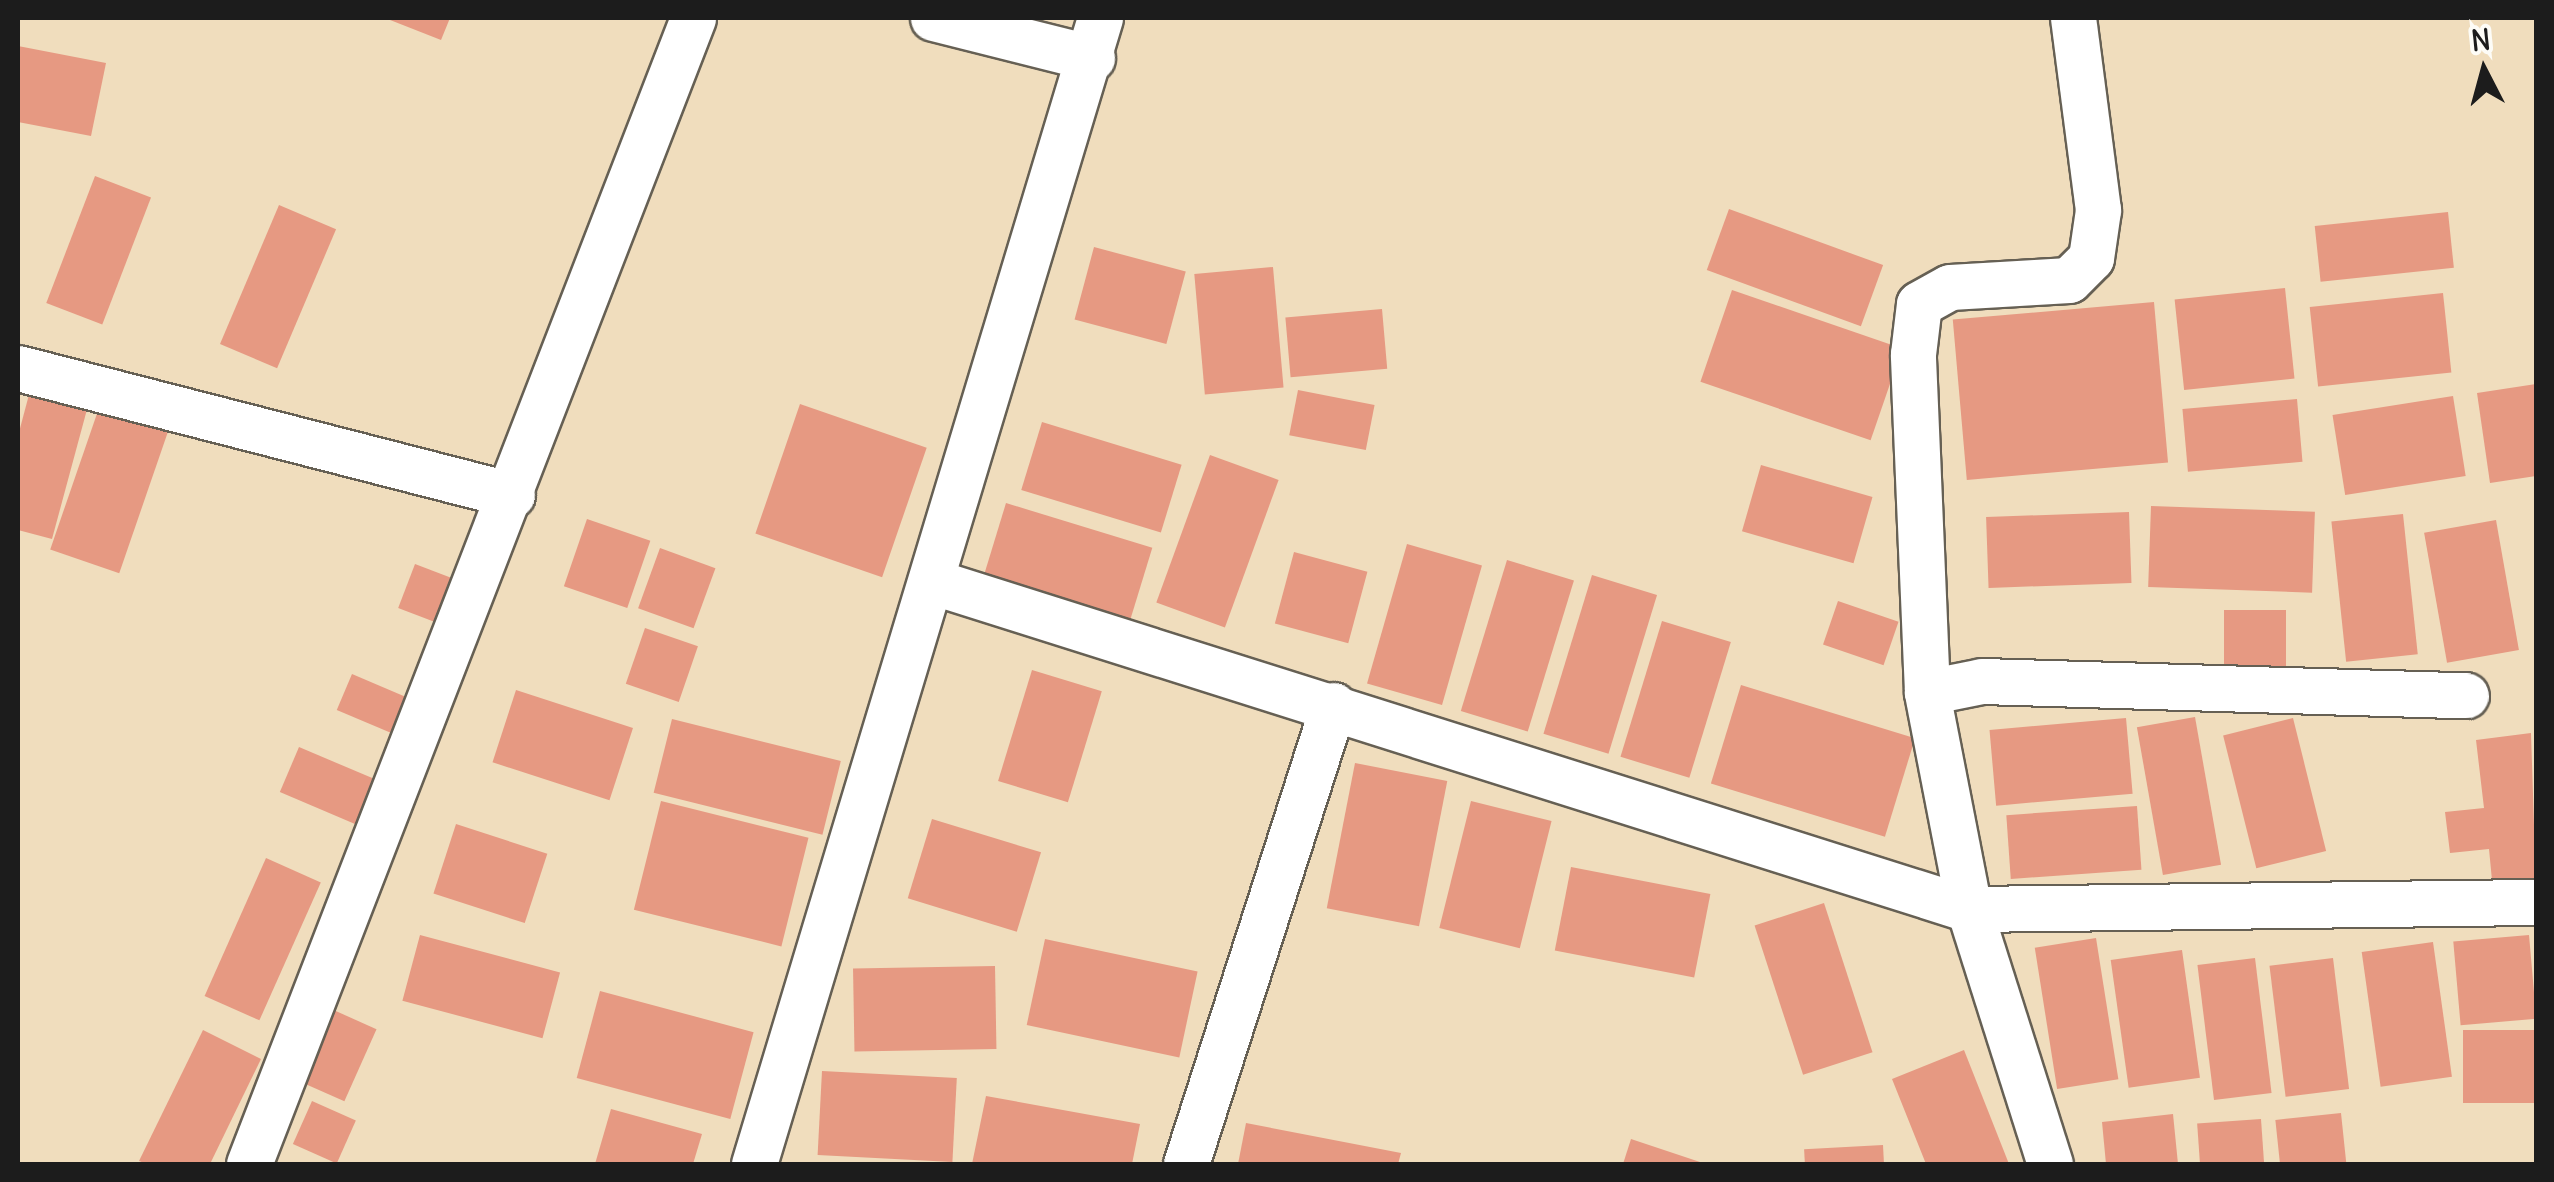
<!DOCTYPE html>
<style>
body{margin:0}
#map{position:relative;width:2554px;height:1182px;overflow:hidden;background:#f0ddbd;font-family:Delius,sans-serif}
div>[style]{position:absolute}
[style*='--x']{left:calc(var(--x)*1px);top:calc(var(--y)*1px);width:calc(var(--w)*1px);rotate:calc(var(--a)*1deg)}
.building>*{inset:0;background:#e69982;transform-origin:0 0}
.roads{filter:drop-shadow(2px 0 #666054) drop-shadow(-2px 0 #666054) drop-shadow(0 2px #666054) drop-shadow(0 -2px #666054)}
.street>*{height:45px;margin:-22.5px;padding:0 22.5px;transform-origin:22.5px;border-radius:22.5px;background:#fff}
span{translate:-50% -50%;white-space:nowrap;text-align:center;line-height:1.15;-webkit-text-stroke:9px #fdfcf7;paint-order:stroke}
.frame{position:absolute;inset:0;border:20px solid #1c1c1c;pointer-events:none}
.north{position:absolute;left:2434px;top:20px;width:100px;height:100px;-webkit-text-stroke:8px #fdfcf7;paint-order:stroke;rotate:354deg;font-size:28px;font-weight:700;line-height:40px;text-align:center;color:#1c1c1c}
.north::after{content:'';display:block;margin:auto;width:35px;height:45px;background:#1c1c1c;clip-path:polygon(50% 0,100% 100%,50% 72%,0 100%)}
</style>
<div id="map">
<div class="building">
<div style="clip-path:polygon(385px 18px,450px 18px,441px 40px)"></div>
<div style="clip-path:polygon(18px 46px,106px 63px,91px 136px,18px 122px)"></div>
<div style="left:95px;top:176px;width:60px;height:136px;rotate:21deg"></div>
<div style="left:279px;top:205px;width:62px;height:151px;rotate:23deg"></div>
<div style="left:1729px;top:209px;width:164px;height:65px;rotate:20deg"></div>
<div style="left:2448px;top:212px;width:56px;height:134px;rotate:84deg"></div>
<div style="left:1094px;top:247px;width:95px;height:75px;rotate:15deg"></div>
<div style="left:1273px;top:267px;width:121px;height:79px;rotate:85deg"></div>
<div style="left:2285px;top:288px;width:91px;height:111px;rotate:84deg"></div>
<div style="left:1732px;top:290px;width:180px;height:97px;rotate:19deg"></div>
<div style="left:2443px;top:293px;width:80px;height:134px;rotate:84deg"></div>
<div style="left:2154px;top:302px;width:161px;height:202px;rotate:85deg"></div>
<div style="left:1382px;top:309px;width:60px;height:97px;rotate:85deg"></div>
<div style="clip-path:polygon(2536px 384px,2536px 476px,2490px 483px,2477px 393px)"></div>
<div style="clip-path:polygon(31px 387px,89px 402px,52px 539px,18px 530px,18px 436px)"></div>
<div style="left:1298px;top:390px;width:78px;height:46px;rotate:11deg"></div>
<div style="left:2453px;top:396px;width:81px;height:122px;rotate:81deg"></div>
<div style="left:2297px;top:399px;width:63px;height:115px;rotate:85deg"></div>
<div style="left:101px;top:402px;width:73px;height:156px;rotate:19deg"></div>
<div style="left:800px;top:404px;width:134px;height:137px;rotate:19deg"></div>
<div style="left:1042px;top:422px;width:146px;height:71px;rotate:17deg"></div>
<div style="left:1210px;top:455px;width:73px;height:157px;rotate:20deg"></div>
<div style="left:1761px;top:465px;width:116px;height:69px;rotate:16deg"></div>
<div style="left:1006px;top:503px;width:153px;height:77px;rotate:17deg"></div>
<div style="left:2151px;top:506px;width:164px;height:81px;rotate:2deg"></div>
<div style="left:2129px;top:512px;width:71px;height:143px;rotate:88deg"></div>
<div style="left:2403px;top:514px;width:141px;height:72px;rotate:84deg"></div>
<div style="left:587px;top:519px;width:67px;height:71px;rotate:19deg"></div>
<div style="left:2496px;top:520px;width:132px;height:73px;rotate:80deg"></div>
<div style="left:1407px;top:544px;width:78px;height:145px;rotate:16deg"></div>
<div style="left:660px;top:548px;width:59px;height:64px;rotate:20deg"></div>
<div style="left:1294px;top:552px;width:76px;height:74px;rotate:15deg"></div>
<div style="left:1507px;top:560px;width:70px;height:158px;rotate:17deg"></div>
<div style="left:415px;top:564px;width:47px;height:47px;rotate:21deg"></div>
<div style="left:1592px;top:575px;width:68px;height:166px;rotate:17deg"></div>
<div style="left:1838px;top:601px;width:64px;height:46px;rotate:19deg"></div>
<div style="left:2224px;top:610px;width:62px;height:61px"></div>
<div style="left:1662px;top:621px;width:72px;height:142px;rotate:17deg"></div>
<div style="left:645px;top:628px;width:56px;height:59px;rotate:19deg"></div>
<div style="left:1032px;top:670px;width:73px;height:116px;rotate:17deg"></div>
<div style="left:352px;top:674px;width:65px;height:39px;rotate:23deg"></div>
<div style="left:1741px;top:685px;width:182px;height:103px;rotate:17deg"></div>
<div style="left:516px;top:690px;width:123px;height:76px;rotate:18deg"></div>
<div style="left:2195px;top:717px;width:150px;height:59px;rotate:80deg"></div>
<div style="left:2126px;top:718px;width:76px;height:137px;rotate:85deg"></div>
<div style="left:2293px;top:718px;width:137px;height:72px;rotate:76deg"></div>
<div style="left:672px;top:719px;width:174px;height:76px;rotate:14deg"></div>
<div style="clip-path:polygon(2531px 733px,2536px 886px,2493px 891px,2489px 849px,2450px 853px,2445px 812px,2484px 808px,2476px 740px)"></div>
<div style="left:299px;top:747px;width:95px;height:49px;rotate:23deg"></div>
<div style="left:1355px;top:763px;width:94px;height:148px;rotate:11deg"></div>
<div style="left:661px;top:801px;width:152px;height:112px;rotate:14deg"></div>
<div style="left:1471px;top:801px;width:83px;height:131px;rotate:14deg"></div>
<div style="left:2137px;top:806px;width:64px;height:131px;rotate:86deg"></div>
<div style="left:932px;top:819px;width:114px;height:83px;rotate:17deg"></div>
<div style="left:456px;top:824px;width:96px;height:73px;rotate:18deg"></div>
<div style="left:266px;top:858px;width:60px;height:151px;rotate:24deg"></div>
<div style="left:1571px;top:867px;width:142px;height:85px;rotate:11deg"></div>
<div style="left:1824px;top:903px;width:157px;height:73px;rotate:72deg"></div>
<div style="left:420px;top:935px;width:145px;height:68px;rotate:15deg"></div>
<div style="left:2529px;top:935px;width:84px;height:76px;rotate:85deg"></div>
<div style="left:2096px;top:938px;width:143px;height:62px;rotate:81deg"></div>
<div style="left:1045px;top:939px;width:156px;height:88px;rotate:12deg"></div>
<div style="left:2433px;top:942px;width:136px;height:72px;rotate:82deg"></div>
<div style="left:2182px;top:950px;width:129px;height:72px;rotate:82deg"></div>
<div style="left:2255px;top:958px;width:136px;height:58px;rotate:83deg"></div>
<div style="left:2333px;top:958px;width:132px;height:64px;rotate:83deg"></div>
<div style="left:995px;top:966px;width:83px;height:142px;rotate:89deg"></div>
<div style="left:600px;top:991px;width:159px;height:90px;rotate:15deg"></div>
<div style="left:329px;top:1008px;width:52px;height:79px;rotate:24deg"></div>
<div style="clip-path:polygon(203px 1030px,261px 1059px,210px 1164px,147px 1164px,139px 1161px)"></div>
<div style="left:2536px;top:1030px;width:73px;height:73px;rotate:90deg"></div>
<div style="clip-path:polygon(1964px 1050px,2009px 1164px,1926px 1164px,1892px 1079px)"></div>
<div style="left:822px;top:1071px;width:135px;height:84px;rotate:3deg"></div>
<div style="clip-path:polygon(986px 1096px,1140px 1124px,1132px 1164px,972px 1164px)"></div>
<div style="left:312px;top:1101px;width:48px;height:47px;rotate:24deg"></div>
<div style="clip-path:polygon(611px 1109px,702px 1134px,693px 1164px,595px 1164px)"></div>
<div style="left:2341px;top:1113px;width:51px;height:66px;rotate:84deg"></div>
<div style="clip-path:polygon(2173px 1114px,2178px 1164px,2106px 1164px,2102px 1122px)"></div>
<div style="left:2261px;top:1119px;width:45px;height:64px;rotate:86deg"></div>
<div style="clip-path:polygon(1246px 1123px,1401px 1153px,1398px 1164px,1238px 1164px)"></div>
<div style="clip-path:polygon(1631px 1139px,1706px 1164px,1623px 1164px)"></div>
<div style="left:1883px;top:1145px;width:19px;height:79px;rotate:87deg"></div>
</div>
<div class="roads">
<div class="street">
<div style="--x:933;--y:18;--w:164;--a:14.1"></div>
<div style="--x:18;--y:368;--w:510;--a:14.42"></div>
<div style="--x:931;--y:581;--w:1089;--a:17.54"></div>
<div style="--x:1969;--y:909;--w:567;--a:-0.71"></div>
<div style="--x:1927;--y:692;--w:56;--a:-11.3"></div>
<div style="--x:1982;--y:681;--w:484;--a:1.7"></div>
<div style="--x:249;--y:1164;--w:1229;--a:-68.82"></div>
<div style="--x:754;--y:1164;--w:1197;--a:-73.2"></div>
<div style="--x:1186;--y:1164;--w:482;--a:-72.2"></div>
<div style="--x:2050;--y:1164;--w:268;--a:-107.6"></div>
<div style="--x:1969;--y:909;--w:221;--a:-101"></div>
<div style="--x:1927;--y:692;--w:338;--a:-92.4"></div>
<div style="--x:1913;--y:354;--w:50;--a:-83.2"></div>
<div style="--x:1919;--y:304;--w:35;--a:-29"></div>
<div style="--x:1950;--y:287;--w:119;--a:-3.4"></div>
<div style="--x:2069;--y:280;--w:31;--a:-45"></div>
<div style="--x:2091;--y:258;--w:49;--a:-81.7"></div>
<div style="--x:2098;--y:210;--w:194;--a:-97.4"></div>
</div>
</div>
<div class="frame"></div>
<div class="north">N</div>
</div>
